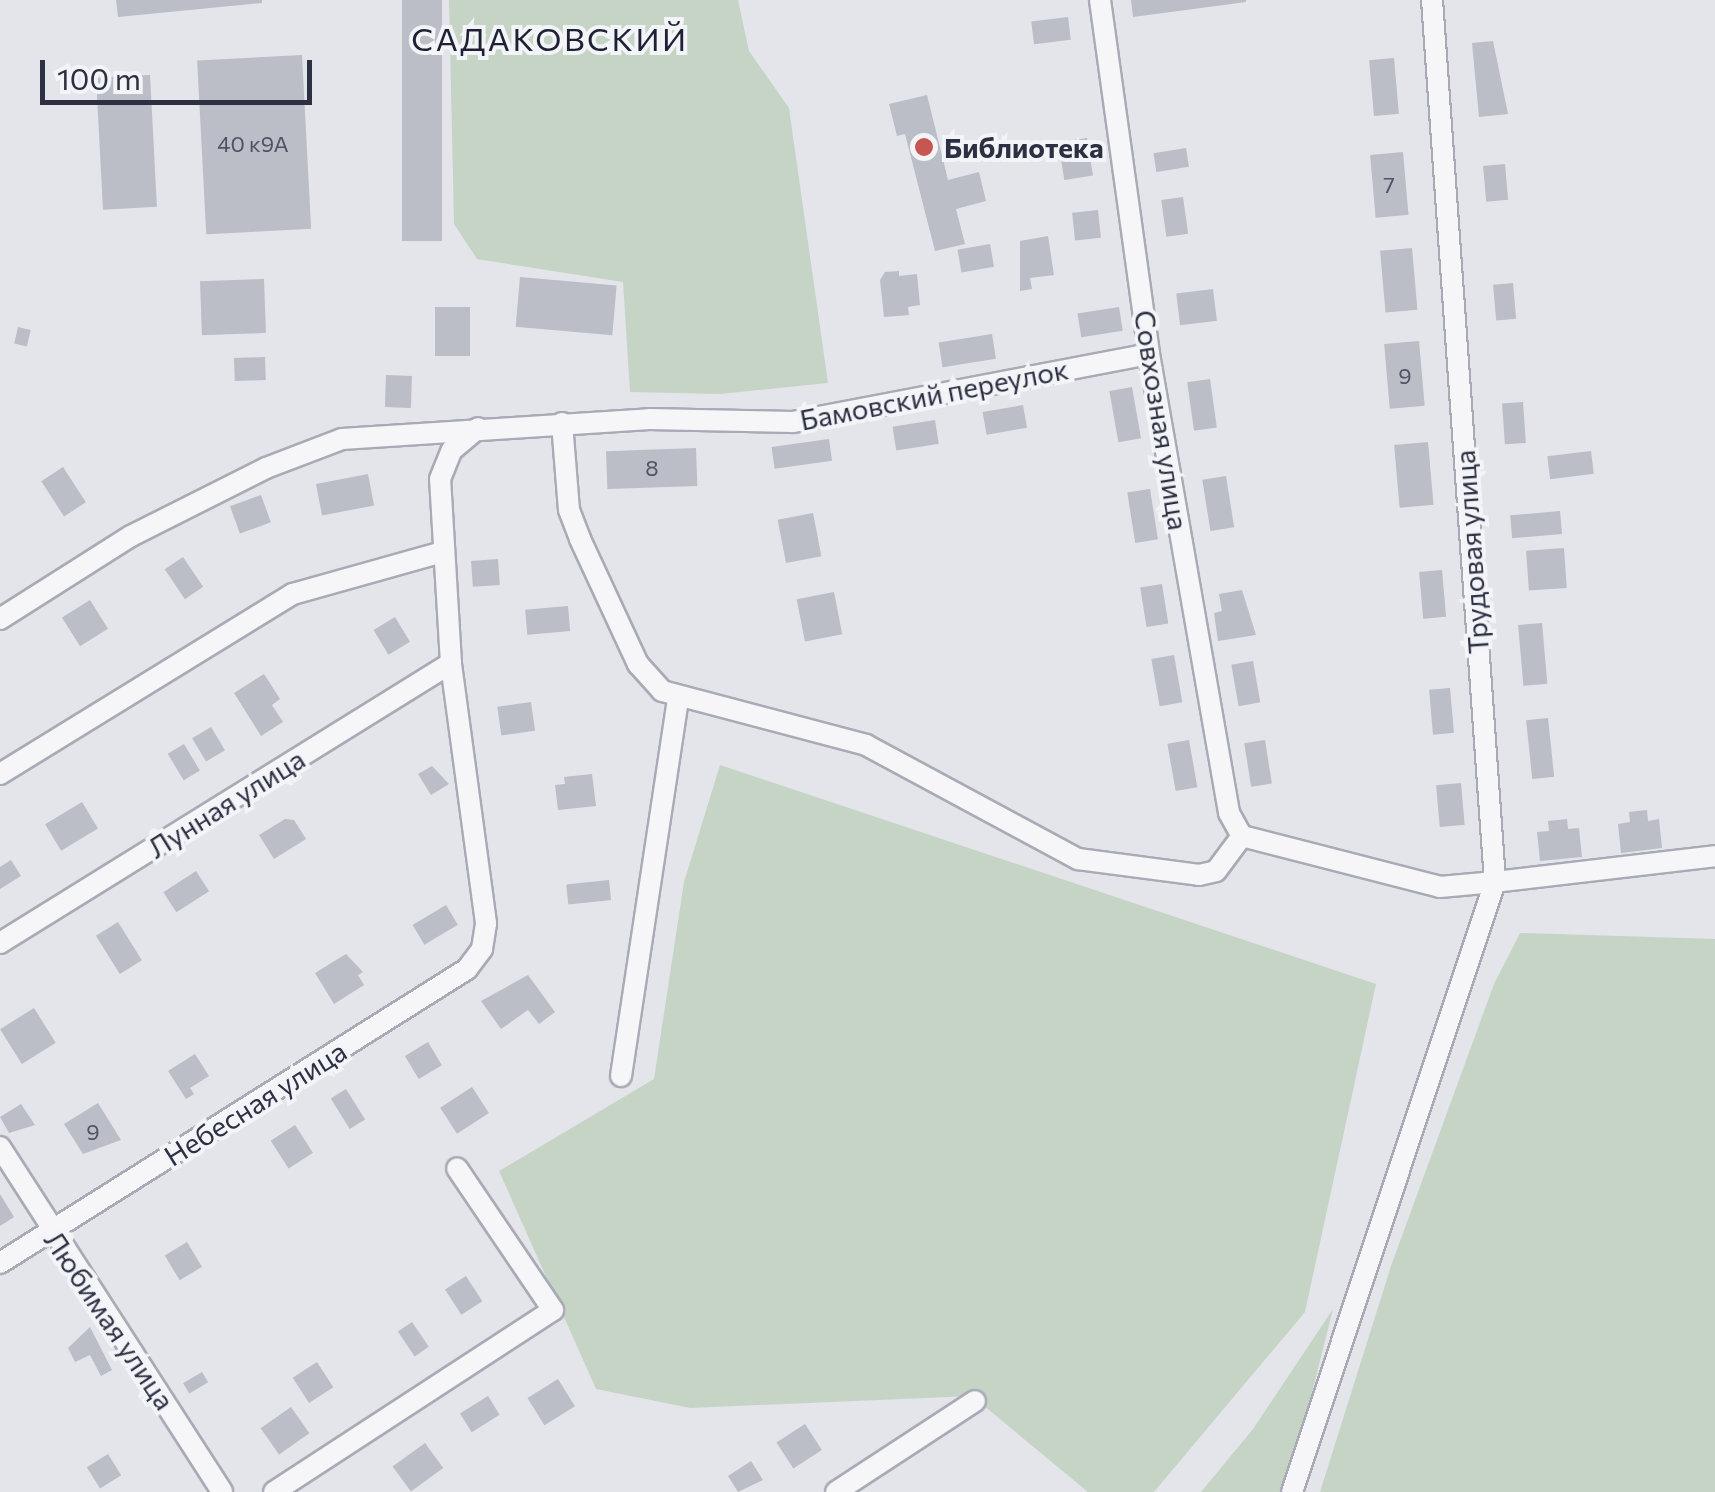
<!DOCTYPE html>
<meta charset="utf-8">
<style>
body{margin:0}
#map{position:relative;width:1715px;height:1492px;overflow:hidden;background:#e3e5eb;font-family:Commissioner,sans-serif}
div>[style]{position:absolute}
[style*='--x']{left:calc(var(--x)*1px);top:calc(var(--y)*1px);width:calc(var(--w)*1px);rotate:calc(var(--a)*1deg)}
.green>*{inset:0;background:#c6d4c5}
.building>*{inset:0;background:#bbbdc7;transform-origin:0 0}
.roads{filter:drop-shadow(2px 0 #a8abb5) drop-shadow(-2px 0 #a8abb5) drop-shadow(0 2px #a8abb5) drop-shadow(0 -2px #a8abb5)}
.street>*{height:20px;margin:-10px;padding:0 10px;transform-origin:10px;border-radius:10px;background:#f6f6f9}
.dots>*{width:28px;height:28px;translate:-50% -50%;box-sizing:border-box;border:5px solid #f3f4f8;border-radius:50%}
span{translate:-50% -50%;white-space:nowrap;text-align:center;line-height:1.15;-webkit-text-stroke:8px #f3f4f8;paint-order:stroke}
.number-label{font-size:22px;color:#505363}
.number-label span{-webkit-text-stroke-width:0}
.poi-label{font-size:28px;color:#2c3042;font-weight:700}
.left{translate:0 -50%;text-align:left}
.street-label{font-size:28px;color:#2c3042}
.quarter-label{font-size:32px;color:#1e2133;letter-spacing:2.5px}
.scale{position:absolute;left:40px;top:60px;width:272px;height:45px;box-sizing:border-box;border:5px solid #2c3042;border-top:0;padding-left:12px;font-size:30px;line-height:35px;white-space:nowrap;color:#2c3042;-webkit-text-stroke:8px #f3f4f8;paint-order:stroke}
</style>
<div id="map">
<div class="green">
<div style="clip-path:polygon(449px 0,738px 0,749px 51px,789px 108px,828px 383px,720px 394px,630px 392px,623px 282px,477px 259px,454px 224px)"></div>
<div style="clip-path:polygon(720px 765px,1376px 984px,1305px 1312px,1154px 1492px,1088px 1492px,972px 1396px,690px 1408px,596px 1389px,499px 1171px,654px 1079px,684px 882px)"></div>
<div style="clip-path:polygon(1520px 933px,1715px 939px,1715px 1492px,1320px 1492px,1391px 1266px,1494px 984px)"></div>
<div style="clip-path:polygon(1333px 1309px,1287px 1492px,1201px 1492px,1253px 1429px)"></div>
</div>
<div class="building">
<div style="clip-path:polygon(116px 0,262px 0,262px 3px,118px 17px)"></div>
<div style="left:402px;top:0;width:40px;height:241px"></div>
<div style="clip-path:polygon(1131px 0,1246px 0,1246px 2px,1133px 17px)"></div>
<div style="left:1068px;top:17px;width:23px;height:37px;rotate:83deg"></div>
<div style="clip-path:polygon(1493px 41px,1508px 114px,1479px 117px,1472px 43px)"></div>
<div style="left:302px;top:55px;width:174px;height:105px;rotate:87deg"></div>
<div style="left:1394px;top:58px;width:56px;height:25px;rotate:85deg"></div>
<div style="left:150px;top:75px;width:132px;height:54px;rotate:87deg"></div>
<div style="clip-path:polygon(927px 95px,948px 180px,979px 172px,986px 201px,956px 209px,965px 244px,935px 251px,905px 134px,897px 136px,889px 104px)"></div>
<div style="left:1087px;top:138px;width:38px;height:29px;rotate:81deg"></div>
<div style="left:1186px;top:148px;width:19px;height:33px;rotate:81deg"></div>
<div style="left:1403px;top:152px;width:63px;height:33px;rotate:85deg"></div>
<div style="left:1505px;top:164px;width:36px;height:22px;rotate:85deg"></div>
<div style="left:1183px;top:197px;width:37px;height:22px;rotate:82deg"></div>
<div style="left:1098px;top:210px;width:28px;height:26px;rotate:84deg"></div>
<div style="clip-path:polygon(1048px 236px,1054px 275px,1030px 278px,1032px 289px,1020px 291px,1020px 241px)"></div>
<div style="left:990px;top:244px;width:23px;height:33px;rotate:80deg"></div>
<div style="left:1412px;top:248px;width:62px;height:32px;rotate:85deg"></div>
<div style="clip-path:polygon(899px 271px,899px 276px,917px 274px,920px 305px,908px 307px,909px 315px,884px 317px,880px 280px,885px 272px)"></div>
<div style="left:520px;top:277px;width:97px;height:50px;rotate:5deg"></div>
<div style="left:264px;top:279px;width:54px;height:64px;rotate:88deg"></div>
<div style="left:1513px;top:283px;width:36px;height:20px;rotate:85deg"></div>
<div style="left:1213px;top:289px;width:32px;height:37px;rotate:83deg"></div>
<div style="left:435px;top:307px;width:35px;height:49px"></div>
<div style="left:1119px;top:307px;width:24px;height:42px;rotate:81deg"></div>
<div style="left:18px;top:327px;width:13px;height:17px;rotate:13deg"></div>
<div style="left:992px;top:334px;width:25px;height:54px;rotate:81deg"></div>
<div style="left:1419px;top:341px;width:65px;height:35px;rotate:85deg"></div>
<div style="left:265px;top:357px;width:23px;height:31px;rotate:88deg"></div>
<div style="left:386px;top:375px;width:26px;height:32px;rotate:2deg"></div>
<div style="left:1210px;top:379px;width:49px;height:23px;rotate:82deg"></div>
<div style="left:1132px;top:387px;width:52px;height:23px;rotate:80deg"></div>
<div style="left:1523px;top:402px;width:41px;height:21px;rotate:86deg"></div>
<div style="left:1023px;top:405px;width:23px;height:41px;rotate:80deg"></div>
<div style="left:935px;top:420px;width:24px;height:43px;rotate:81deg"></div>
<div style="left:829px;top:439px;width:22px;height:58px;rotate:82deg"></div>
<div style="left:1428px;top:442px;width:63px;height:34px;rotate:85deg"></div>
<div style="left:696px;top:448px;width:38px;height:90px;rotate:88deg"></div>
<div style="left:1591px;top:451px;width:23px;height:44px;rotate:83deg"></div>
<div style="left:63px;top:467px;width:42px;height:26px;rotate:57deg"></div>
<div style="left:368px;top:474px;width:32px;height:53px;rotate:79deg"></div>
<div style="left:1226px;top:476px;width:52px;height:24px;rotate:81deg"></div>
<div style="left:1150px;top:489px;width:51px;height:23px;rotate:81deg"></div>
<div style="left:261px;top:495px;width:29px;height:33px;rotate:70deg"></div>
<div style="left:1560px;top:511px;width:23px;height:50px;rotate:85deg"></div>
<div style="left:813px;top:513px;width:44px;height:36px;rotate:79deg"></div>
<div style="left:1564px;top:548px;width:40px;height:38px;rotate:86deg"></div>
<div style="left:183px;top:557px;width:36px;height:22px;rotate:56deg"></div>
<div style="left:498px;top:559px;width:26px;height:27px;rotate:86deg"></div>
<div style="left:1442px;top:570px;width:47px;height:23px;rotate:85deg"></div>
<div style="left:1162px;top:584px;width:40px;height:22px;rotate:81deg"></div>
<div style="clip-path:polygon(1242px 590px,1256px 635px,1218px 641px,1214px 613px,1222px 611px,1219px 594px)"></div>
<div style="left:834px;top:592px;width:43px;height:38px;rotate:79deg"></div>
<div style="left:90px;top:600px;width:34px;height:33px;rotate:58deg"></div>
<div style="left:568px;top:606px;width:25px;height:43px;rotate:85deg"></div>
<div style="left:395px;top:617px;width:29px;height:25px;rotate:59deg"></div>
<div style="left:1542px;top:623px;width:61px;height:24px;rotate:85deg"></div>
<div style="left:1174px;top:655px;width:48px;height:23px;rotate:80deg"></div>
<div style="left:1253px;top:661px;width:42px;height:22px;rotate:80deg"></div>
<div style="clip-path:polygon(264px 674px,280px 699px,272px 705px,283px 722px,261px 736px,234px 693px)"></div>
<div style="left:1450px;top:688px;width:45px;height:21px;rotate:85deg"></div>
<div style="left:531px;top:702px;width:29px;height:34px;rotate:82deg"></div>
<div style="left:1548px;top:718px;width:59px;height:22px;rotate:84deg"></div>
<div style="left:211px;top:727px;width:27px;height:22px;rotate:59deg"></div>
<div style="left:1189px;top:740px;width:48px;height:22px;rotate:80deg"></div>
<div style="left:1265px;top:740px;width:44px;height:21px;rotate:81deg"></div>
<div style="left:184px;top:744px;width:31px;height:19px;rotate:59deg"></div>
<div style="clip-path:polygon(432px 766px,449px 784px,431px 795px,418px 774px)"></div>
<div style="clip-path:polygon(592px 774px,596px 806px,558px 810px,555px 785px,565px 784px,564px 777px)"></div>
<div style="left:1461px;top:783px;width:42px;height:25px;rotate:85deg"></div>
<div style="left:82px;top:802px;width:31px;height:43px;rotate:59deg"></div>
<div style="clip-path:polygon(1647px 810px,1648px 821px,1659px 819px,1662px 848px,1621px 853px,1618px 824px,1630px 822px,1629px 812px)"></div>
<div style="clip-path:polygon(285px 819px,294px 820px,306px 839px,274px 859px,259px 835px)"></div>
<div style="clip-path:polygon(1567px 819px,1568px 829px,1579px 828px,1582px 857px,1540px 861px,1537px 832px,1549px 831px,1548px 821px)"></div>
<div style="clip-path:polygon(11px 860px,21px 876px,0 889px,0 867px)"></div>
<div style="left:196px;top:871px;width:24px;height:39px;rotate:57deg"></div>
<div style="left:609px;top:880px;width:20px;height:43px;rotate:84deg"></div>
<div style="left:446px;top:905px;width:23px;height:39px;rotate:59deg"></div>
<div style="left:118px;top:922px;width:45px;height:26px;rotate:58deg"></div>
<div style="clip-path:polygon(346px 954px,363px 972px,358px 975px,364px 985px,334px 1004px,315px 973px)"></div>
<div style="clip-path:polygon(528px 975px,555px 1012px,539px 1024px,528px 1010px,501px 1029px,481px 1001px)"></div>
<div style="left:34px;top:1008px;width:41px;height:40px;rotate:58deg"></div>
<div style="left:428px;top:1042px;width:27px;height:27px;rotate:59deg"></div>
<div style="clip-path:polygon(195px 1054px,209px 1076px,190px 1088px,194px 1094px,186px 1099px,168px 1071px)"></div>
<div style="left:472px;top:1087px;width:31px;height:38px;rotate:57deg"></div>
<div style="left:346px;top:1089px;width:36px;height:18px;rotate:58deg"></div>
<div style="clip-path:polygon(98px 1103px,121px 1140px,83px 1154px,64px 1124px)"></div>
<div style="clip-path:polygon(21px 1104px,35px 1125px,9px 1133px,0 1117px)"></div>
<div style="left:295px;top:1125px;width:33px;height:29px;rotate:57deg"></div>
<div style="clip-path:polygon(0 1194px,14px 1217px,0 1226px)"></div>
<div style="left:187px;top:1242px;width:29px;height:26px;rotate:59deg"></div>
<div style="left:466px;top:1276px;width:30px;height:25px;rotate:57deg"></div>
<div style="left:412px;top:1322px;width:30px;height:17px;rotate:56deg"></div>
<div style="clip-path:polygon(90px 1327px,112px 1370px,101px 1376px,90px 1355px,75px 1362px,68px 1348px)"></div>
<div style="left:317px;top:1362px;width:30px;height:29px;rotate:57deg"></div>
<div style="left:202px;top:1372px;width:12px;height:22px;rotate:59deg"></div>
<div style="left:558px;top:1379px;width:32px;height:36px;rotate:58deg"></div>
<div style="left:488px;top:1396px;width:22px;height:33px;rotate:58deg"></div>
<div style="left:291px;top:1407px;width:32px;height:37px;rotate:55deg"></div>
<div style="left:805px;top:1424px;width:31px;height:34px;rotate:57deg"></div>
<div style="left:425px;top:1443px;width:31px;height:40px;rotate:54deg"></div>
<div style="left:108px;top:1454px;width:25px;height:25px;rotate:58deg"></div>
<div style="clip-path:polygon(751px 1461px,763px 1480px,738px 1492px,728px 1476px)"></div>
</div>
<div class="roads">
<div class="street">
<div style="--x:1100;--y:0;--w:357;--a:82.1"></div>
<div style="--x:1149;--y:354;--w:466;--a:80.1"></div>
<div style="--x:1229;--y:813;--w:26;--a:61"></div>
<div style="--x:1432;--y:0;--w:884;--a:85.91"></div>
<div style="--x:1495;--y:882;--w:222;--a:-6.7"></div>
<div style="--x:562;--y:423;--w:87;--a:85.4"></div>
<div style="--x:569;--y:510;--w:31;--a:69"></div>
<div style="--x:580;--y:539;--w:138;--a:65.1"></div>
<div style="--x:638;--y:664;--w:36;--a:48"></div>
<div style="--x:662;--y:691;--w:211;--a:14.8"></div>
<div style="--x:866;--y:745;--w:241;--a:28.3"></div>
<div style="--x:1078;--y:859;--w:122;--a:7.5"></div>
<div style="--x:1199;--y:875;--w:17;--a:-13"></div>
<div style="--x:1216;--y:871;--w:44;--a:-53.4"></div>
<div style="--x:0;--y:619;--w:155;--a:-32.4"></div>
<div style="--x:131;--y:536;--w:151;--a:-26.7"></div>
<div style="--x:266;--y:468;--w:81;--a:-20.9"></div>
<div style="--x:342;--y:439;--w:308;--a:-3.7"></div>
<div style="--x:649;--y:419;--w:144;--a:1.2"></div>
<div style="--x:793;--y:422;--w:362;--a:-10.8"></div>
<div style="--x:0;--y:774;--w:344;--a:-31.6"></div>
<div style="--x:293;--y:594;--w:155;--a:-15.7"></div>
<div style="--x:1242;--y:836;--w:204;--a:14.4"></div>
<div style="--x:1440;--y:887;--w:55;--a:-5.2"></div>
<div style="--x:1495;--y:882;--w:643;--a:108.41"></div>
<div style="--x:0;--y:943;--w:531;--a:-31.83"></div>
<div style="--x:621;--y:1076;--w:382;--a:-81.4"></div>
<div style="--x:0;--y:1147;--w:410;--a:57.2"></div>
<div style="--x:0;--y:1263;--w:552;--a:-32.19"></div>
<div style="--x:467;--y:969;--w:25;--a:-53"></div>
<div style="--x:482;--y:949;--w:26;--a:-81"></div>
<div style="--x:486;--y:923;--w:262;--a:-97.7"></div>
<div style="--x:451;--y:663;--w:184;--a:-93.4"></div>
<div style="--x:440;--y:479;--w:31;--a:-68"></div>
<div style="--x:452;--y:450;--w:34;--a:-40"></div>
<div style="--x:274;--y:1492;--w:333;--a:-33.1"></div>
<div style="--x:553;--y:1310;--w:171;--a:-124.1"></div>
<div style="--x:836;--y:1492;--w:166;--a:-33.2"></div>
</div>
</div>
<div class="dots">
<div style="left:924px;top:147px;background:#c75651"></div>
</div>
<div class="number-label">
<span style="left:253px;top:144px">40 к9А</span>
<span style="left:1389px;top:185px">7</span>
<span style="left:1405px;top:376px">9</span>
<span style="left:652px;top:468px">8</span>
<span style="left:93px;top:1132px">9</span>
</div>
<div class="poi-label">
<span class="left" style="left:944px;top:147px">Библиотека</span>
</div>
<div class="street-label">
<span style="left:934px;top:394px;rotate:-11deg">Бамовский переулок</span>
<span style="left:1162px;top:420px;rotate:81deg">Совхозная улица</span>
<span style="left:1471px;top:552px;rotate:-94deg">Трудовая улица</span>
<span style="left:226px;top:803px;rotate:-32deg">Лунная улица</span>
<span style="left:255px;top:1103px;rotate:-32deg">Небесная улица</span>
<span style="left:110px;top:1320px;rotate:56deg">Любимая улица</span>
</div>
<div class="quarter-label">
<span style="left:550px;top:38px">САДАКОВСКИЙ</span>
</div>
<div class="scale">100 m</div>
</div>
